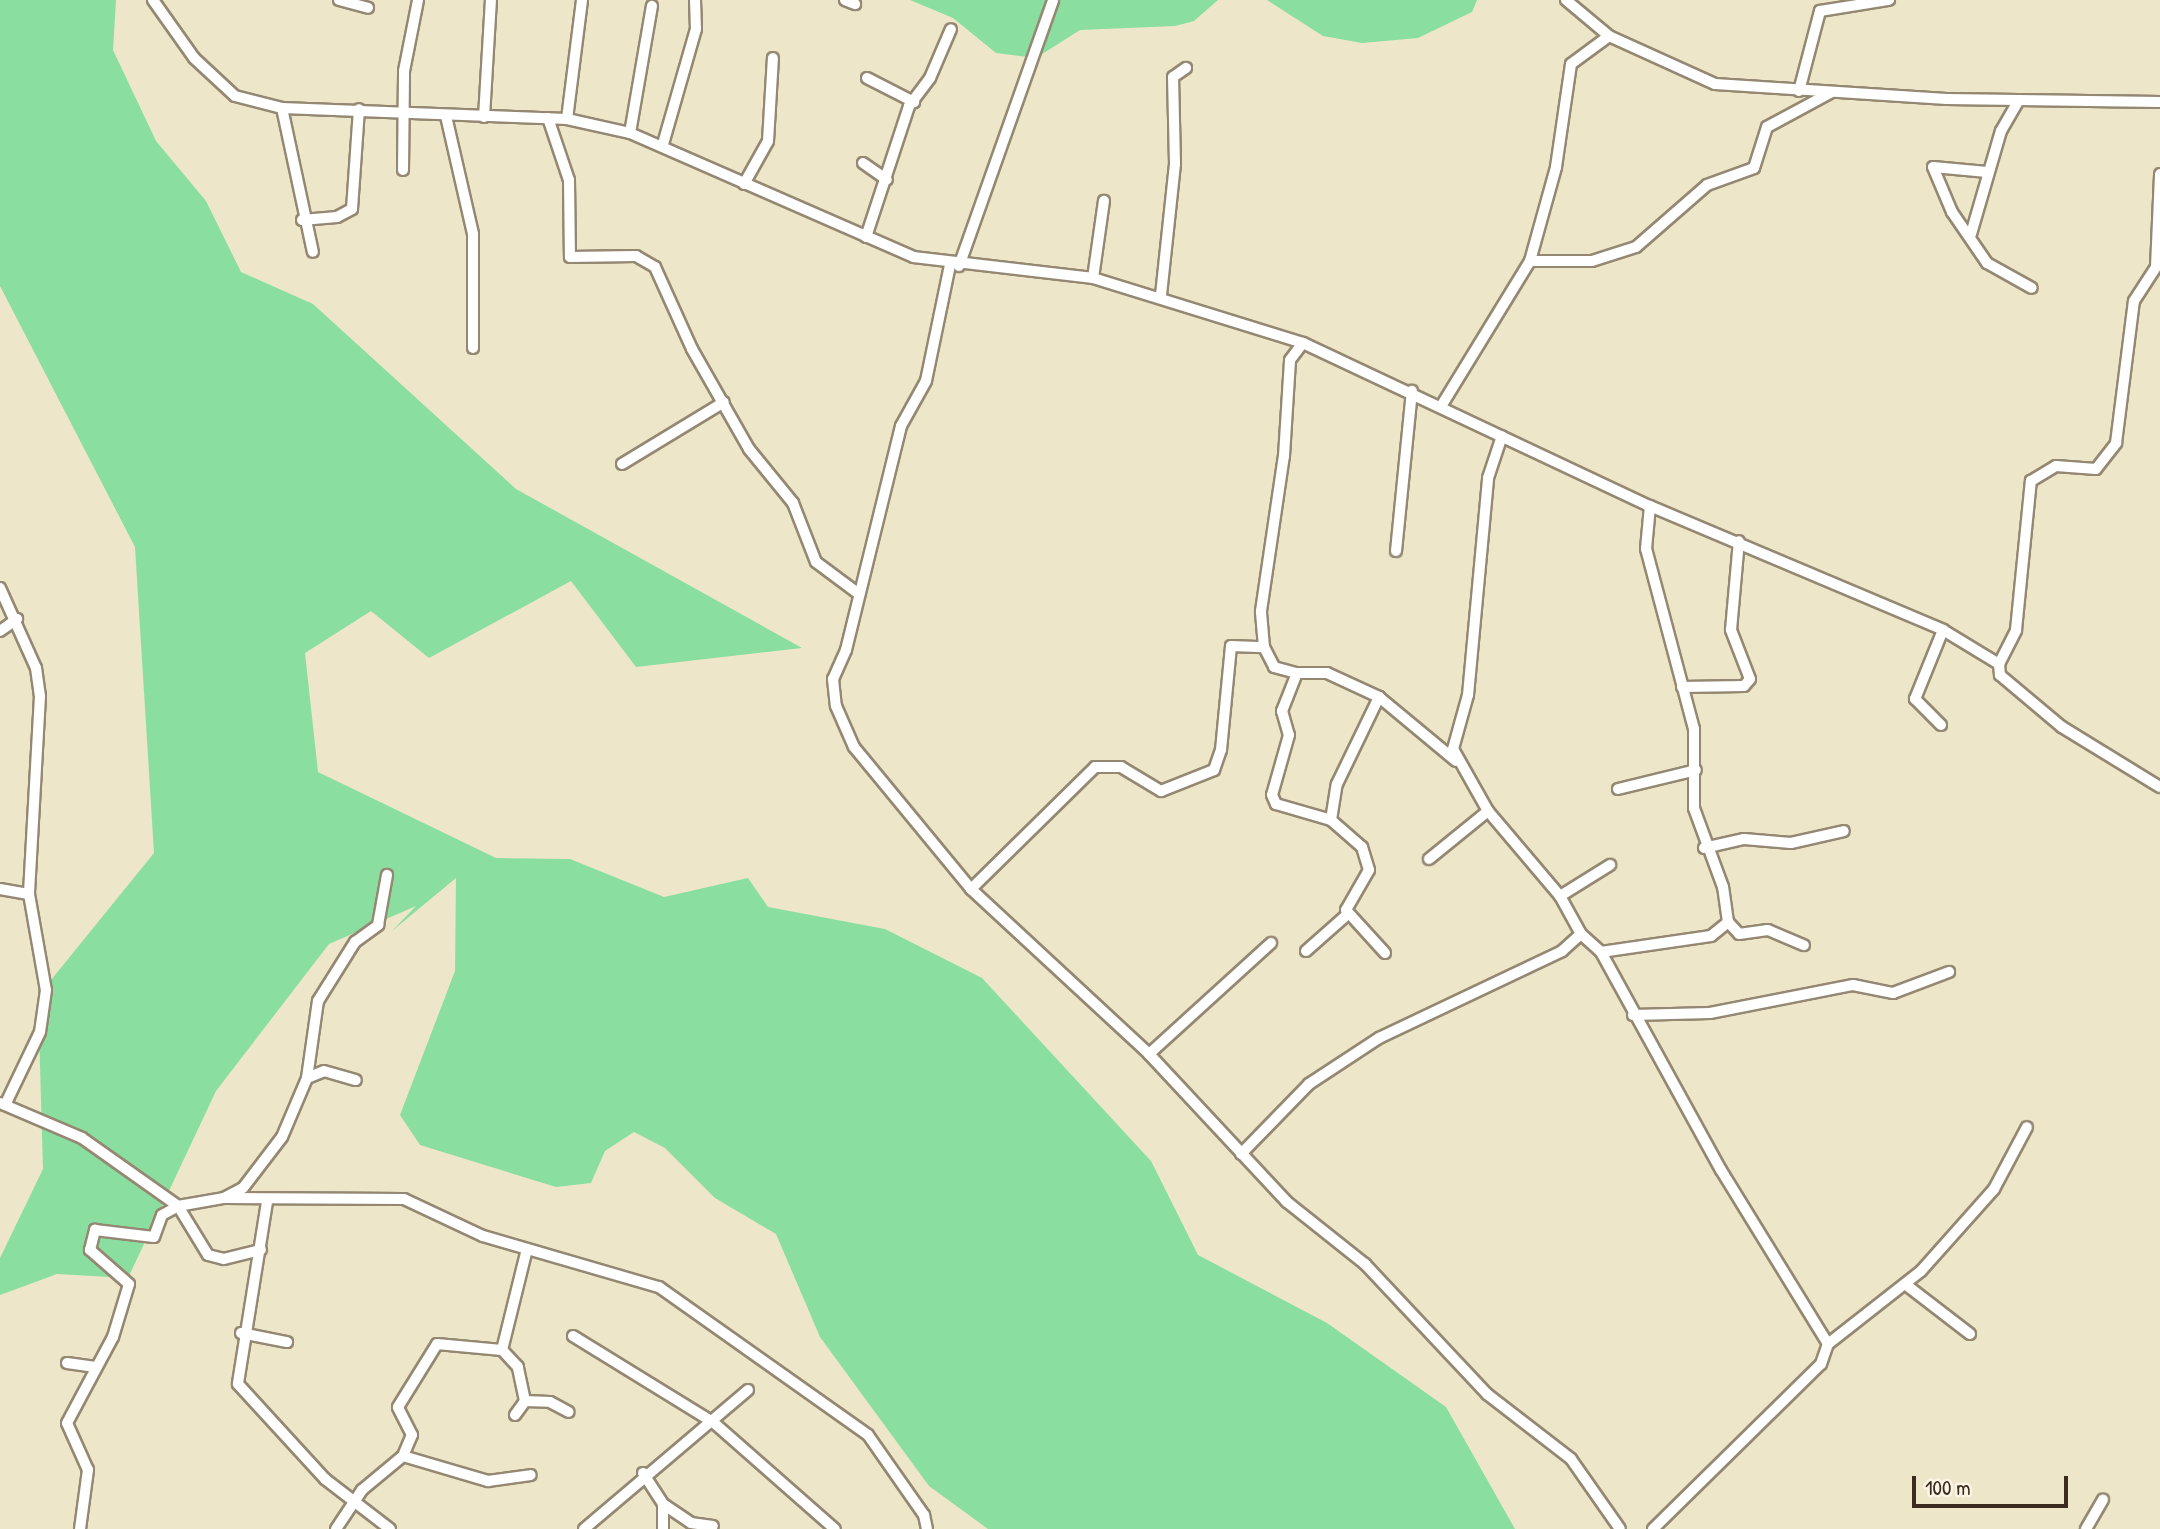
<!DOCTYPE html>
<style>
body{margin:0}
#map{position:relative;width:2160px;height:1529px;overflow:hidden;background:#eee6c8;font-family:"Patrick Hand",sans-serif}
div>[style]{position:absolute}
[style*='--x']{left:calc(var(--x)*1px);top:calc(var(--y)*1px);width:calc(var(--w)*1px);rotate:calc(var(--a)*1deg)}
.green>*{inset:0;background:#8adea0}
.roads{filter:drop-shadow(2px 0 #948873) drop-shadow(-2px 0 #948873) drop-shadow(0 2px #948873) drop-shadow(0 -2px #948873)}
.street>*{height:10px;margin:-5px;padding:0 5px;transform-origin:5px;border-radius:5px;background:#fff}
span{translate:-50% -50%;white-space:nowrap;text-align:center;line-height:1.15;-webkit-text-stroke:5px #fcf5e5;paint-order:stroke}
.scale{position:absolute;left:1912px;top:1476px;width:156px;height:32px;box-sizing:border-box;border:4px solid #3b2a1e;border-top:0;padding-left:9px;font-size:21px;line-height:24px;white-space:nowrap;color:#3b2a1e;-webkit-text-stroke:5px #fcf5e5;paint-order:stroke}
</style>
<div id="map">
<div class="green">
<div style="clip-path:polygon(0 0,116px 0,113px 50px,156px 141px,206px 201px,241px 272px,313px 304px,516px 489px,802px 648px,636px 667px,571px 581px,429px 658px,371px 611px,305px 653px,318px 772px,496px 858px,570px 859px,664px 897px,748px 878px,768px 907px,885px 929px,982px 978px,1151px 1161px,1198px 1255px,1327px 1323px,1446px 1407px,1515px 1529px,988px 1529px,929px 1486px,820px 1337px,776px 1234px,715px 1198px,665px 1148px,634px 1132px,605px 1151px,591px 1183px,556px 1187px,420px 1145px,400px 1115px,455px 971px,456px 878px,392px 931px,416px 906px,329px 944px,216px 1091px,128px 1278px,57px 1274px,0 1295px,0 1258px,43px 1169px,38px 996px,154px 853px,135px 547px,0 286px)"></div>
<div style="clip-path:polygon(910px 0,1218px 0,1194px 21px,1175px 26px,1080px 30px,1036px 58px,996px 53px,953px 18px)"></div>
<div style="clip-path:polygon(1267px 0,1477px 0,1472px 12px,1418px 38px,1362px 43px,1323px 36px)"></div>
</div>
<div class="roads">
<div class="street">
<div style="--x:153;--y:0;--w:71;--a:54.7"></div>
<div style="--x:194;--y:58;--w:56;--a:42.8"></div>
<div style="--x:235;--y:96;--w:49;--a:14.3"></div>
<div style="--x:282;--y:108;--w:285;--a:2.2"></div>
<div style="--x:567;--y:119;--w:65;--a:12.5"></div>
<div style="--x:630;--y:133;--w:310;--a:23.6"></div>
<div style="--x:914;--y:257;--w:180;--a:6.7"></div>
<div style="--x:1093;--y:278;--w:220;--a:17.2"></div>
<div style="--x:1303;--y:343;--w:383;--a:25.2"></div>
<div style="--x:1650;--y:506;--w:318;--a:22.9"></div>
<div style="--x:1943;--y:630;--w:66;--a:31.3"></div>
<div style="--x:1999;--y:664;--w:11;--a:85"></div>
<div style="--x:2000;--y:675;--w:81;--a:40"></div>
<div style="--x:2062;--y:727;--w:115;--a:31.5"></div>
<div style="--x:339;--y:0;--w:30;--a:15"></div>
<div style="--x:845;--y:0;--w:11;--a:22"></div>
<div style="--x:1566;--y:0;--w:56;--a:39.9"></div>
<div style="--x:1609;--y:36;--w:116;--a:24.4"></div>
<div style="--x:1715;--y:84;--w:232;--a:3.7"></div>
<div style="--x:1947;--y:99;--w:213;--a:0.8"></div>
<div style="--x:867;--y:78;--w:53;--a:27.1"></div>
<div style="--x:1799;--y:91;--w:83;--a:-75.3"></div>
<div style="--x:1820;--y:11;--w:70;--a:-9.1"></div>
<div style="--x:282;--y:108;--w:147;--a:77.9"></div>
<div style="--x:446;--y:116;--w:121;--a:77.1"></div>
<div style="--x:473;--y:234;--w:114;--a:90"></div>
<div style="--x:484;--y:117;--w:117;--a:-86.6"></div>
<div style="--x:548;--y:118;--w:65;--a:71.3"></div>
<div style="--x:569;--y:180;--w:77;--a:89.3"></div>
<div style="--x:570;--y:257;--w:66;--a:-0.9"></div>
<div style="--x:636;--y:256;--w:22;--a:30"></div>
<div style="--x:655;--y:267;--w:90;--a:65.7"></div>
<div style="--x:692;--y:349;--w:115;--a:60.3"></div>
<div style="--x:749;--y:449;--w:70;--a:50.8"></div>
<div style="--x:793;--y:503;--w:63;--a:68.7"></div>
<div style="--x:816;--y:562;--w:54;--a:36.7"></div>
<div style="--x:567;--y:119;--w:120;--a:-82.8"></div>
<div style="--x:630;--y:133;--w:129;--a:-80.2"></div>
<div style="--x:663;--y:144;--w:120;--a:-74"></div>
<div style="--x:696;--y:29;--w:29;--a:-92"></div>
<div style="--x:863;--y:163;--w:29;--a:35"></div>
<div style="--x:403;--y:170;--w:99;--a:-89.4"></div>
<div style="--x:404;--y:71;--w:72;--a:-78.8"></div>
<div style="--x:1987;--y:172;--w:54;--a:-174.7"></div>
<div style="--x:1933;--y:167;--w:49;--a:67.1"></div>
<div style="--x:1952;--y:212;--w:62;--a:55.5"></div>
<div style="--x:1987;--y:263;--w:51;--a:29.1"></div>
<div style="--x:744;--y:184;--w:49;--a:-60.8"></div>
<div style="--x:768;--y:141;--w:83;--a:-86.6"></div>
<div style="--x:302;--y:220;--w:35;--a:-5"></div>
<div style="--x:337;--y:217;--w:17;--a:-28"></div>
<div style="--x:352;--y:209;--w:100;--a:-86"></div>
<div style="--x:1971;--y:234;--w:107;--a:-73.8"></div>
<div style="--x:2001;--y:131;--w:34;--a:-60"></div>
<div style="--x:866;--y:237;--w:138;--a:-71.8"></div>
<div style="--x:909;--y:106;--w:35;--a:-53"></div>
<div style="--x:930;--y:78;--w:53;--a:-66.8"></div>
<div style="--x:1530;--y:261;--w:62;--a:0"></div>
<div style="--x:1592;--y:261;--w:46;--a:-17.7"></div>
<div style="--x:1636;--y:247;--w:94;--a:-41.1"></div>
<div style="--x:1707;--y:185;--w:50;--a:-19.9"></div>
<div style="--x:1754;--y:168;--w:43;--a:-72.4"></div>
<div style="--x:1767;--y:127;--w:74;--a:-28.3"></div>
<div style="--x:950;--y:265;--w:118;--a:101.7"></div>
<div style="--x:926;--y:381;--w:51;--a:119.1"></div>
<div style="--x:901;--y:426;--w:231;--a:103.8"></div>
<div style="--x:846;--y:650;--w:32;--a:114"></div>
<div style="--x:833;--y:679;--w:27;--a:84"></div>
<div style="--x:836;--y:706;--w:45;--a:66.3"></div>
<div style="--x:854;--y:747;--w:184;--a:50.5"></div>
<div style="--x:971;--y:889;--w:243;--a:42.8"></div>
<div style="--x:1149;--y:1054;--w:202;--a:47"></div>
<div style="--x:1287;--y:1202;--w:100;--a:38.5"></div>
<div style="--x:1365;--y:1264;--w:178;--a:46.8"></div>
<div style="--x:1487;--y:1394;--w:106;--a:37.7"></div>
<div style="--x:1571;--y:1459;--w:85;--a:55"></div>
<div style="--x:959;--y:266;--w:282;--a:-70.5"></div>
<div style="--x:1093;--y:278;--w:78;--a:-81.9"></div>
<div style="--x:1161;--y:295;--w:132;--a:-83.9"></div>
<div style="--x:1175;--y:164;--w:87;--a:-91.3"></div>
<div style="--x:1173;--y:77;--w:16;--a:-35"></div>
<div style="--x:1443;--y:403;--w:167;--a:-58.5"></div>
<div style="--x:1530;--y:261;--w:98;--a:-74.5"></div>
<div style="--x:1556;--y:167;--w:104;--a:-81.7"></div>
<div style="--x:1571;--y:64;--w:47;--a:-36.4"></div>
<div style="--x:622;--y:464;--w:119;--a:-31.3"></div>
<div style="--x:1396;--y:551;--w:161;--a:-84.3"></div>
<div style="--x:0;--y:588;--w:88;--a:65.8"></div>
<div style="--x:36;--y:668;--w:28;--a:82"></div>
<div style="--x:40;--y:696;--w:198;--a:93.2"></div>
<div style="--x:29;--y:894;--w:97;--a:80"></div>
<div style="--x:46;--y:990;--w:42;--a:98.1"></div>
<div style="--x:40;--y:1032;--w:81;--a:115.6"></div>
<div style="--x:0;--y:631;--w:21;--a:-35"></div>
<div style="--x:1264;--y:647;--w:22;--a:63"></div>
<div style="--x:1274;--y:667;--w:24;--a:15"></div>
<div style="--x:1297;--y:673;--w:41;--a:111.5"></div>
<div style="--x:1282;--y:711;--w:25;--a:74"></div>
<div style="--x:1289;--y:735;--w:62;--a:105.8"></div>
<div style="--x:1272;--y:795;--w:10;--a:66"></div>
<div style="--x:1276;--y:804;--w:57;--a:16.2"></div>
<div style="--x:1331;--y:820;--w:41;--a:41.1"></div>
<div style="--x:1362;--y:847;--w:24;--a:73"></div>
<div style="--x:1369;--y:870;--w:46;--a:119.9"></div>
<div style="--x:1346;--y:910;--w:58;--a:47.8"></div>
<div style="--x:1999;--y:664;--w:38;--a:-63"></div>
<div style="--x:2016;--y:630;--w:150;--a:-84.3"></div>
<div style="--x:2031;--y:481;--w:29;--a:-31"></div>
<div style="--x:2056;--y:466;--w:40;--a:4.3"></div>
<div style="--x:2096;--y:469;--w:33;--a:-52"></div>
<div style="--x:2116;--y:443;--w:143;--a:-82.8"></div>
<div style="--x:2134;--y:301;--w:40;--a:-57.1"></div>
<div style="--x:2156;--y:267;--w:93;--a:-87.5"></div>
<div style="--x:1297;--y:673;--w:30;--a:0"></div>
<div style="--x:1327;--y:673;--w:57;--a:24.8"></div>
<div style="--x:1379;--y:697;--w:100;--a:39.7"></div>
<div style="--x:1682;--y:687;--w:62;--a:-0.9"></div>
<div style="--x:1744;--y:686;--w:9;--a:-49"></div>
<div style="--x:1750;--y:679;--w:53;--a:-111.2"></div>
<div style="--x:1731;--y:630;--w:89;--a:-84.9"></div>
<div style="--x:1941;--y:725;--w:37;--a:-135"></div>
<div style="--x:1915;--y:699;--w:74;--a:-67.9"></div>
<div style="--x:1618;--y:789;--w:80;--a:-13.7"></div>
<div style="--x:1331;--y:820;--w:36;--a:-81"></div>
<div style="--x:1337;--y:784;--w:97;--a:-64.2"></div>
<div style="--x:1704;--y:848;--w:41;--a:-12.7"></div>
<div style="--x:1744;--y:839;--w:47;--a:4.9"></div>
<div style="--x:1791;--y:843;--w:54;--a:-12.8"></div>
<div style="--x:1429;--y:859;--w:76;--a:-39.1"></div>
<div style="--x:0;--y:889;--w:29;--a:10"></div>
<div style="--x:971;--y:889;--w:174;--a:-44.5"></div>
<div style="--x:1095;--y:767;--w:26;--a:0"></div>
<div style="--x:1121;--y:767;--w:47;--a:31"></div>
<div style="--x:1161;--y:791;--w:57;--a:-21.6"></div>
<div style="--x:1214;--y:770;--w:21;--a:-71"></div>
<div style="--x:1221;--y:750;--w:104;--a:-84.5"></div>
<div style="--x:1231;--y:646;--w:33;--a:2"></div>
<div style="--x:1264;--y:647;--w:36;--a:-95"></div>
<div style="--x:1261;--y:611;--w:157;--a:-81.6"></div>
<div style="--x:1284;--y:456;--w:96;--a:-86.4"></div>
<div style="--x:1290;--y:360;--w:21;--a:-53"></div>
<div style="--x:1560;--y:896;--w:59;--a:-31.8"></div>
<div style="--x:1728;--y:922;--w:16;--a:47"></div>
<div style="--x:1739;--y:934;--w:29;--a:-8"></div>
<div style="--x:1768;--y:930;--w:39;--a:23"></div>
<div style="--x:1581;--y:934;--w:27;--a:42"></div>
<div style="--x:1601;--y:952;--w:249;--a:61.2"></div>
<div style="--x:1721;--y:1170;--w:204;--a:58.4"></div>
<div style="--x:1828;--y:1344;--w:118;--a:-38.1"></div>
<div style="--x:1921;--y:1271;--w:110;--a:-48.3"></div>
<div style="--x:1994;--y:1189;--w:70;--a:-62"></div>
<div style="--x:1306;--y:951;--w:57;--a:-41.5"></div>
<div style="--x:1601;--y:952;--w:111;--a:-8.3"></div>
<div style="--x:1711;--y:936;--w:22;--a:-39"></div>
<div style="--x:1728;--y:922;--w:35;--a:-98"></div>
<div style="--x:1723;--y:887;--w:84;--a:-110.2"></div>
<div style="--x:1694;--y:808;--w:79;--a:-90"></div>
<div style="--x:1694;--y:729;--w:186;--a:-104.9"></div>
<div style="--x:1646;--y:549;--w:43;--a:-84.7"></div>
<div style="--x:1633;--y:1015;--w:77;--a:-1.5"></div>
<div style="--x:1710;--y:1013;--w:146;--a:-11.1"></div>
<div style="--x:1853;--y:985;--w:41;--a:11.3"></div>
<div style="--x:1893;--y:993;--w:60;--a:-20.6"></div>
<div style="--x:1149;--y:1054;--w:165;--a:-42.3"></div>
<div style="--x:307;--y:1078;--w:18;--a:-22"></div>
<div style="--x:324;--y:1071;--w:33;--a:16"></div>
<div style="--x:0;--y:1103;--w:89;--a:23.1"></div>
<div style="--x:82;--y:1138;--w:118;--a:35.3"></div>
<div style="--x:178;--y:1206;--w:47;--a:-9.9"></div>
<div style="--x:224;--y:1198;--w:180;--a:0.3"></div>
<div style="--x:404;--y:1199;--w:87;--a:25.1"></div>
<div style="--x:483;--y:1236;--w:183;--a:16.2"></div>
<div style="--x:659;--y:1287;--w:256;--a:35.3"></div>
<div style="--x:868;--y:1435;--w:98;--a:55"></div>
<div style="--x:924;--y:1515;--w:14;--a:78"></div>
<div style="--x:1241;--y:1154;--w:98;--a:-45.8"></div>
<div style="--x:1309;--y:1084;--w:84;--a:-33.3"></div>
<div style="--x:1379;--y:1038;--w:203;--a:-25.4"></div>
<div style="--x:1562;--y:951;--w:25;--a:-42"></div>
<div style="--x:1581;--y:934;--w:43;--a:-118.9"></div>
<div style="--x:1560;--y:896;--w:111;--a:-130.3"></div>
<div style="--x:1488;--y:811;--w:71;--a:-119.4"></div>
<div style="--x:1453;--y:749;--w:56;--a:-74.5"></div>
<div style="--x:1468;--y:695;--w:218;--a:-84.7"></div>
<div style="--x:1488;--y:478;--w:44;--a:-71.6"></div>
<div style="--x:224;--y:1198;--w:21;--a:-28"></div>
<div style="--x:243;--y:1188;--w:64;--a:-52.6"></div>
<div style="--x:282;--y:1137;--w:64;--a:-67"></div>
<div style="--x:307;--y:1078;--w:78;--a:-81.9"></div>
<div style="--x:318;--y:1001;--w:70;--a:-57.9"></div>
<div style="--x:355;--y:942;--w:29;--a:-36"></div>
<div style="--x:378;--y:925;--w:51;--a:-79.8"></div>
<div style="--x:267;--y:1202;--w:184;--a:99.1"></div>
<div style="--x:238;--y:1384;--w:129;--a:47.5"></div>
<div style="--x:325;--y:1479;--w:82;--a:37.6"></div>
<div style="--x:1905;--y:1284;--w:82;--a:37.6"></div>
<div style="--x:241;--y:1333;--w:47;--a:11.1"></div>
<div style="--x:573;--y:1336;--w:164;--a:31.6"></div>
<div style="--x:713;--y:1422;--w:162;--a:41.3"></div>
<div style="--x:67;--y:1363;--w:27;--a:8"></div>
<div style="--x:525;--y:1401;--w:25;--a:2"></div>
<div style="--x:550;--y:1402;--w:21;--a:28"></div>
<div style="--x:515;--y:1415;--w:17;--a:-54"></div>
<div style="--x:525;--y:1401;--w:35;--a:-102"></div>
<div style="--x:518;--y:1367;--w:23;--a:-133"></div>
<div style="--x:502;--y:1350;--w:104;--a:-76.1"></div>
<div style="--x:403;--y:1456;--w:89;--a:16.4"></div>
<div style="--x:488;--y:1481;--w:43;--a:-7.9"></div>
<div style="--x:643;--y:1473;--w:37;--a:57"></div>
<div style="--x:663;--y:1504;--w:34;--a:34"></div>
<div style="--x:691;--y:1523;--w:22;--a:8"></div>
<div style="--x:663;--y:1504;--w:25;--a:90"></div>
<div style="--x:80;--y:1529;--w:60;--a:-82.3"></div>
<div style="--x:88;--y:1470;--w:51;--a:-114.1"></div>
<div style="--x:67;--y:1423;--w:98;--a:-61.9"></div>
<div style="--x:113;--y:1337;--w:55;--a:-73.2"></div>
<div style="--x:129;--y:1284;--w:52;--a:-138.9"></div>
<div style="--x:90;--y:1250;--w:21;--a:-76"></div>
<div style="--x:95;--y:1230;--w:59;--a:6.8"></div>
<div style="--x:154;--y:1237;--w:23;--a:-70"></div>
<div style="--x:162;--y:1215;--w:18;--a:-29"></div>
<div style="--x:178;--y:1206;--w:57;--a:58.5"></div>
<div style="--x:208;--y:1255;--w:16;--a:14"></div>
<div style="--x:224;--y:1259;--w:38;--a:-14"></div>
<div style="--x:336;--y:1529;--w:47;--a:-56.3"></div>
<div style="--x:362;--y:1490;--w:53;--a:-39.7"></div>
<div style="--x:403;--y:1456;--w:23;--a:-67"></div>
<div style="--x:412;--y:1435;--w:31;--a:-117"></div>
<div style="--x:398;--y:1407;--w:74;--a:-58.2"></div>
<div style="--x:437;--y:1344;--w:65;--a:5.3"></div>
<div style="--x:584;--y:1529;--w:215;--a:-40.3"></div>
<div style="--x:1653;--y:1529;--w:235;--a:-44.5"></div>
<div style="--x:1821;--y:1364;--w:21;--a:-71"></div>
<div style="--x:2086;--y:1529;--w:34;--a:-60"></div>
</div>
</div>
<div class="scale">100 m</div>
</div>
